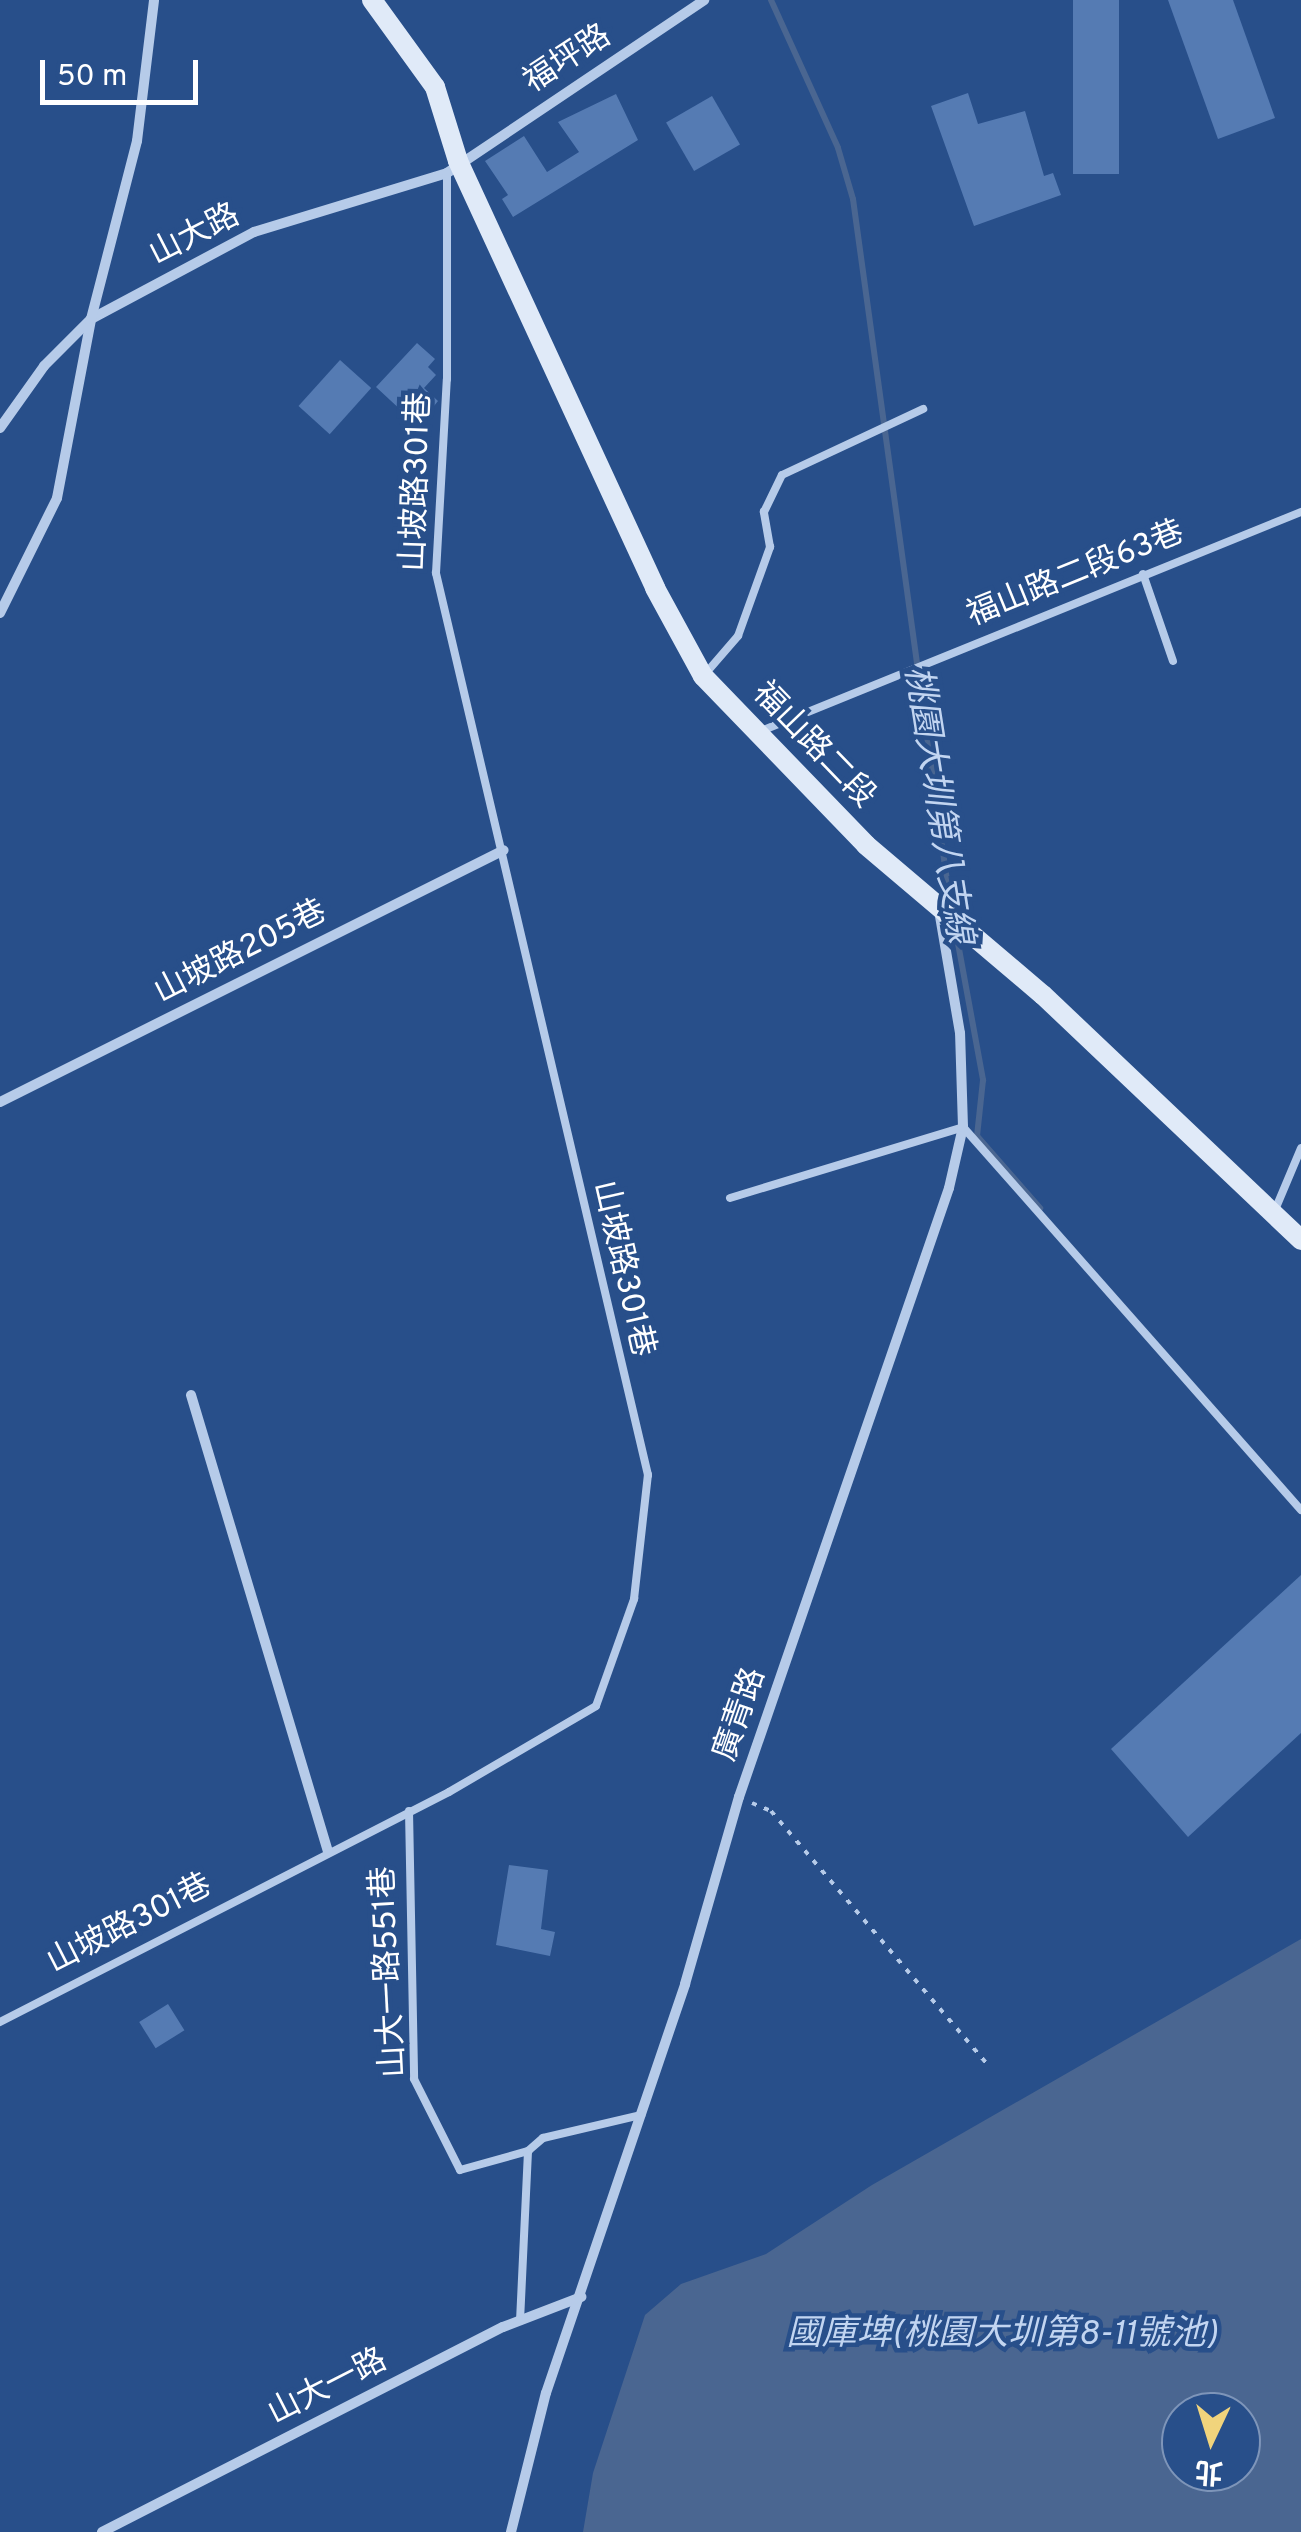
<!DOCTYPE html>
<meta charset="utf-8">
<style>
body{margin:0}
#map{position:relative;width:1301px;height:2532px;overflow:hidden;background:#284f8a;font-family:Overpass,"Noto Sans TC",sans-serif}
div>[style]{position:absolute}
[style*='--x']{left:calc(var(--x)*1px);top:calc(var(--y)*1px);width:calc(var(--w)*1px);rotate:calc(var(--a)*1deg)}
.water>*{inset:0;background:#4a6691}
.stream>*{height:6px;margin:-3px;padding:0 3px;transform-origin:3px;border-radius:3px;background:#4a6691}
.building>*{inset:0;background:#557bb3;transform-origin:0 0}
.path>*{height:4px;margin-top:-2px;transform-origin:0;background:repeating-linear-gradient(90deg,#b6cbe9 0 5px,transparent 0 13px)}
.lane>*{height:8px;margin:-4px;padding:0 4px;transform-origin:4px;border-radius:4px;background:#b6cbe9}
.street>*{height:10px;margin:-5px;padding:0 5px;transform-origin:5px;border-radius:5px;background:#b6cbe9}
.secondary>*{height:20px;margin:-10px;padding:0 10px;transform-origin:10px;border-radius:10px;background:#e0eaf8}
span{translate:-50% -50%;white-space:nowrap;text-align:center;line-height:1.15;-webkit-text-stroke:9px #284f8a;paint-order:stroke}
.street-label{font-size:32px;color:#fff}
.water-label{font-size:35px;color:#c2d5f1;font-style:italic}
.north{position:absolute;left:1161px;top:2392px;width:100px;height:100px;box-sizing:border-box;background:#284f8a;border:2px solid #7e95b9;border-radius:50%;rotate:184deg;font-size:28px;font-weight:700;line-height:40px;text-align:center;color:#fff}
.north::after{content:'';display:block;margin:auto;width:35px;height:45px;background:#f1d47c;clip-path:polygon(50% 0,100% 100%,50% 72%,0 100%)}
.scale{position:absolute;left:40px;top:60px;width:158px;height:45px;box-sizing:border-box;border:5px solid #fff;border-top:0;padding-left:12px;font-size:30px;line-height:35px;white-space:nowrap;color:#fff;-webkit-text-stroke:8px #284f8a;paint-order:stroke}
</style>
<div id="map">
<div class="water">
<div style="clip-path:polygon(evenodd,1301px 1939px,1301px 2532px,583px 2532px,593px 2473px,645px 2315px,681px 2284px,766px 2254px,872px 2185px,1301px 1939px,1181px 2412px,1241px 2412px,1241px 2472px,1181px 2472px,1181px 2412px)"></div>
</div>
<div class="stream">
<div style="--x:771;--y:0;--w:162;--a:65.6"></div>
<div style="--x:838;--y:148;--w:53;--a:73.6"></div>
<div style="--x:853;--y:199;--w:718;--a:82.15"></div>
<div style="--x:955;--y:927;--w:156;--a:79.6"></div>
<div style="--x:983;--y:1080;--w:56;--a:96.1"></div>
<div style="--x:977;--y:1136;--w:96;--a:48.8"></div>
</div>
<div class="building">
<div style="left:1073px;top:0;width:46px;height:174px"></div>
<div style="clip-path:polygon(1168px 0,1233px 0,1275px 118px,1218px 139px)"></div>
<div style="clip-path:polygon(968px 93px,978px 124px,1025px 111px,1044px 176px,1053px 173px,1061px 195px,974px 226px,931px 106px)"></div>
<div style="clip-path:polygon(616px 94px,638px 140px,513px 217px,502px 199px,508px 195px,485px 161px,524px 136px,547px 172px,579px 152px,558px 122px)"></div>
<div style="left:712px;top:96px;width:56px;height:53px;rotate:60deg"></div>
<div style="clip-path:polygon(417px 343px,435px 359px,428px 367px,436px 375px,424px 388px,438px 401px,418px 426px,376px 387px)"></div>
<div style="left:340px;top:360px;width:42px;height:62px;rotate:42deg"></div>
<div style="clip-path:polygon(1301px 1575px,1301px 1733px,1188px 1837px,1111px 1749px)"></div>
<div style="clip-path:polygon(509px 1865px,548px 1870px,541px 1929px,555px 1932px,550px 1956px,496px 1945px)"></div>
<div style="left:168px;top:2004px;width:31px;height:34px;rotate:58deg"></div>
</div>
<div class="path">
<div style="--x:752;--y:1803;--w:21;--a:23"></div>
<div style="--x:771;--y:1811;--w:337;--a:49.5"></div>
</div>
<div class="lane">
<div style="--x:1143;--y:574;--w:92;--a:71"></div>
<div style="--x:706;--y:673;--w:49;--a:-49.1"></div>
<div style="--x:738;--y:636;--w:95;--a:-70.2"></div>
<div style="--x:770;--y:547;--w:36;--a:-100"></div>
<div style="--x:764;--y:512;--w:41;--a:-64.1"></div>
<div style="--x:782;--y:475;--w:156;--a:-25.1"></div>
<div style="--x:761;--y:731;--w:583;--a:-22.08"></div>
<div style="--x:730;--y:1198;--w:244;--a:-16.9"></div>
<div style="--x:963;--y:1127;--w:511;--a:48.57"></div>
<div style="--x:1275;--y:1210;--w:67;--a:-67.2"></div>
<div style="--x:409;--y:1811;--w:268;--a:88.9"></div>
<div style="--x:414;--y:2079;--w:102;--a:63.2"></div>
<div style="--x:460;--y:2170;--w:71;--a:-15.6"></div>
<div style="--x:528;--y:2151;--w:20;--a:-41"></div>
<div style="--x:543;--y:2138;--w:101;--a:-13.2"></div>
<div style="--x:0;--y:2022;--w:504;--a:-27.12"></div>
<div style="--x:449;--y:1792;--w:170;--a:-30.3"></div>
<div style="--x:596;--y:1706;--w:114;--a:-70.4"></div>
<div style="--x:634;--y:1599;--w:125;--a:-83.6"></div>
<div style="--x:648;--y:1475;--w:927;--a:-103.23"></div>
<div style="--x:436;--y:573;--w:194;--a:-86.8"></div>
<div style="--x:447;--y:379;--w:206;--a:-90"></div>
<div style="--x:520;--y:2321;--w:170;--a:-87.3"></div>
</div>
<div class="street">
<div style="--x:0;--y:428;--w:76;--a:-54.6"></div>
<div style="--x:44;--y:366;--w:66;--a:-45"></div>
<div style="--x:91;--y:319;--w:185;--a:-28.1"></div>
<div style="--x:254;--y:232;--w:202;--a:-17"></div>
<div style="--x:447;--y:173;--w:310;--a:-33.9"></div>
<div style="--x:0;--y:613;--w:128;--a:-63.6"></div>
<div style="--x:57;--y:498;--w:182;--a:-79.2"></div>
<div style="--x:91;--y:319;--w:184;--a:-75.5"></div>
<div style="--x:137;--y:141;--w:142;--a:-83.1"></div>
<div style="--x:0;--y:1102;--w:563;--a:-26.57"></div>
<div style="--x:191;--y:1395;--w:476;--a:73.3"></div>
<div style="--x:102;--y:2532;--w:450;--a:-27.1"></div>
<div style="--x:503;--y:2327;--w:84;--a:-21"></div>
<div style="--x:511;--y:2532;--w:143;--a:-75.9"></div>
<div style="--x:546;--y:2393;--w:432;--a:-71.2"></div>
<div style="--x:685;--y:1984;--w:195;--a:-73.9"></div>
<div style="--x:739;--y:1797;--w:644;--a:-70.97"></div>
<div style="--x:949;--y:1188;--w:63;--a:-77.1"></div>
<div style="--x:963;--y:1127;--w:94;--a:-91.8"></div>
<div style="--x:960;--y:1033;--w:125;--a:-99.7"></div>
</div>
<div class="secondary">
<div style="--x:372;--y:0;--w:107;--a:54.1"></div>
<div style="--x:435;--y:87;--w:77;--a:72.7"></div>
<div style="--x:458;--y:161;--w:470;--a:65.2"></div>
<div style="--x:655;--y:588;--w:100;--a:61.4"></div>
<div style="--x:703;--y:676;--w:235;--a:46"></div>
<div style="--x:866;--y:845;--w:232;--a:40.3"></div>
<div style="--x:1043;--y:995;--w:356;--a:43.5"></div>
</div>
<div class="street-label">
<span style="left:568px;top:60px;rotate:-33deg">福坪路</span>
<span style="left:195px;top:236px;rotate:-27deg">山大路</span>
<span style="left:418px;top:482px;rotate:-88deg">山坡路301巷</span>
<span style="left:1076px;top:575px;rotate:-22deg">福山路二段63巷</span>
<span style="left:813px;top:746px;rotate:46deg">福山路二段</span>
<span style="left:241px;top:953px;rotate:-27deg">山坡路205巷</span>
<span style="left:622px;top:1269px;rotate:77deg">山坡路301巷</span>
<span style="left:741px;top:1715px;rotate:-71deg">廣青路</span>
<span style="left:130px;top:1925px;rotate:-27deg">山坡路301巷</span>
<span style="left:390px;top:1972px;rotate:-93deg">山大一路551巷</span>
<span style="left:328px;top:2388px;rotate:-27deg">山大一路</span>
</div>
<div class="water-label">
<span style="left:937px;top:805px;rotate:81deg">桃園大圳第八支線</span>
<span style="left:1002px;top:2335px">國庫埤(桃園大圳第8-11號池)</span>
</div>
<div class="north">北</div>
<div class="scale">50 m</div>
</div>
